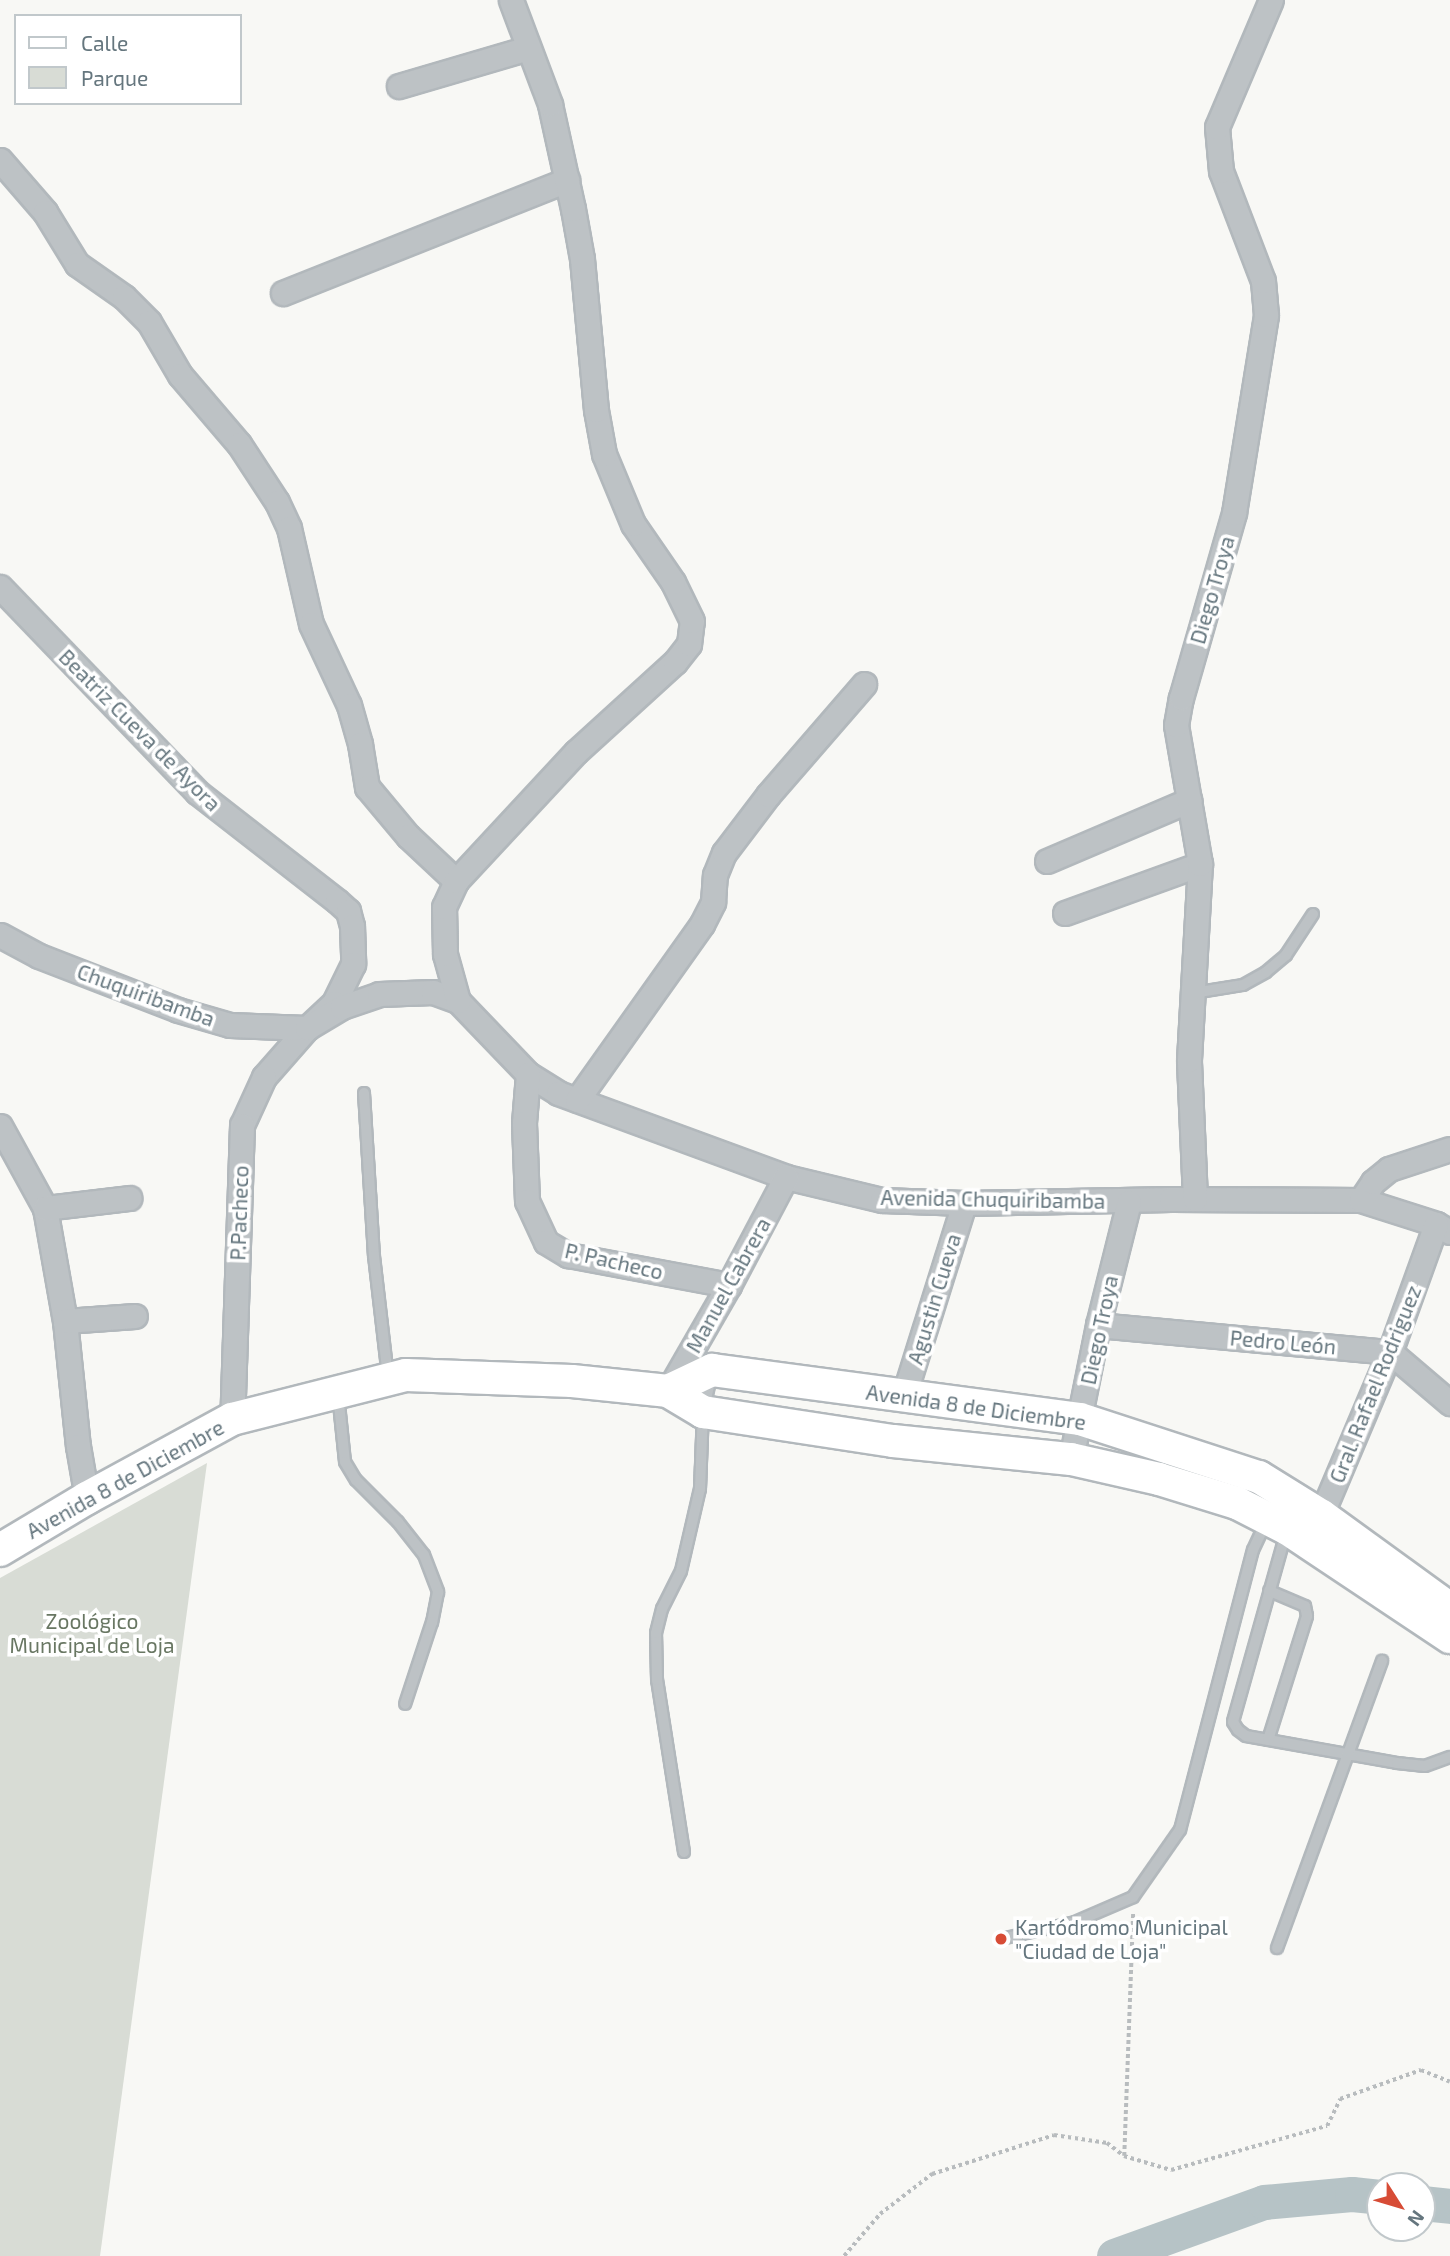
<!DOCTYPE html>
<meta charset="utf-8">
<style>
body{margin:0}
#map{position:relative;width:1450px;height:2256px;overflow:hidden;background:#f8f8f5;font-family:"Exo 2",sans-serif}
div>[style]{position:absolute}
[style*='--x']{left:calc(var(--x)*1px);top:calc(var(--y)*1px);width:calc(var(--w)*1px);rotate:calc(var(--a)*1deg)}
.green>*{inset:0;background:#d8dcd5}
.river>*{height:35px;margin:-17.5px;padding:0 17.5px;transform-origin:17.5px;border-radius:17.5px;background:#b6c3c6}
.path>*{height:3.5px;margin-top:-1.75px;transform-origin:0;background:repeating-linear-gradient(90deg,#b8bcbe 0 3.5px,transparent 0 7px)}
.roads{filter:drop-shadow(2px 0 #b2b8bc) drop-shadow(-2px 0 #b2b8bc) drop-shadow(0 2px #b2b8bc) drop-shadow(0 -2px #b2b8bc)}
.service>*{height:10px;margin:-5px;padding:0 5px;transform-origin:5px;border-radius:5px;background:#bdc2c5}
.minor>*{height:23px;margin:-11.5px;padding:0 11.5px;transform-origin:11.5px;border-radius:11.5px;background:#bdc2c5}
.secondary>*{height:32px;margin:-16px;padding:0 16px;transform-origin:16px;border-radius:16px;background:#fff}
.dots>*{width:19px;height:19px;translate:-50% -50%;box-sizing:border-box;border:4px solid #fff;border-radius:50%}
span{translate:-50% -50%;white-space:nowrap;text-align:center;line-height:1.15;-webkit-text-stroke:7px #fff;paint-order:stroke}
.street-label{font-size:21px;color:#65767e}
.park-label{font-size:21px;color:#697763}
.poi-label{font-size:21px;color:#65767e}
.left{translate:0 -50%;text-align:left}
.legend{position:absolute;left:14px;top:14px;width:228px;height:91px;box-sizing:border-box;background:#fff;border:2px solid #c1c8cb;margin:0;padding:9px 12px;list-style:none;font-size:21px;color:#65767e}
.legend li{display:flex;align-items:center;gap:14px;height:35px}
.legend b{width:35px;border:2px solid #c1c8cb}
.north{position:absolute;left:1366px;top:2172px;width:70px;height:70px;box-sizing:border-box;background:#fff;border:2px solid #c1c8cb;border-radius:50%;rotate:127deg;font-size:19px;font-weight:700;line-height:28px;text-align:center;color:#65767e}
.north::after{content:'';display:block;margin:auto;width:24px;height:32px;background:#d74c36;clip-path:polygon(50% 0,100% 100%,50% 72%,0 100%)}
</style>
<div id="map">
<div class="green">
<div style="clip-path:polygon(207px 1463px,100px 2256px,0 2256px,0 1578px)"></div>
</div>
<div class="river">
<div style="--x:1422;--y:2203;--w:28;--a:6"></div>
<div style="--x:1114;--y:2256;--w:159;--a:-19.8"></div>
<div style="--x:1264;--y:2202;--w:88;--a:-5.2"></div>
<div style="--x:1352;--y:2194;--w:28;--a:6"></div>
</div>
<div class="path">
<div style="--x:1124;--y:2156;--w:243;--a:-87.9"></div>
<div style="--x:844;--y:2256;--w:55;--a:-49.4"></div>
<div style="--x:880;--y:2214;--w:66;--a:-37.6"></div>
<div style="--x:932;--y:2174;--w:128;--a:-17.7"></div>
<div style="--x:1054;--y:2135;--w:54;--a:8.6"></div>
<div style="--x:1107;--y:2143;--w:21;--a:37"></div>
<div style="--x:1124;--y:2156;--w:49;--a:16.6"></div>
<div style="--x:1171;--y:2170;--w:162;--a:-15.8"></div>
<div style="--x:1327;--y:2126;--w:30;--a:-64"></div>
<div style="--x:1340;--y:2099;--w:86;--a:-19.7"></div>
<div style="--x:1421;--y:2070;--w:31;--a:22"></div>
</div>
<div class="roads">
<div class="service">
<div style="--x:1193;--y:993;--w:51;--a:-9.1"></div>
<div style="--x:1243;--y:985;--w:26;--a:-29"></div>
<div style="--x:1266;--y:972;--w:26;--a:-40"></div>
<div style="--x:1286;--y:955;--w:49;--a:-56.6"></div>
<div style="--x:364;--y:1093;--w:163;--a:86.5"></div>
<div style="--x:374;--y:1256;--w:122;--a:83.4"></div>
<div style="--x:338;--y:1394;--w:68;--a:84.1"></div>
<div style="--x:345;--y:1462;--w:21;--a:59"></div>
<div style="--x:356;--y:1480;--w:59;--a:45"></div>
<div style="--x:398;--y:1522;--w:42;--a:51.8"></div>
<div style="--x:424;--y:1555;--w:40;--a:69"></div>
<div style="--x:438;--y:1592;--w:31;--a:101"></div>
<div style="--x:432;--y:1622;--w:86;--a:108.2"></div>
<div style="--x:1286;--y:1533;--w:196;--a:105.7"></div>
<div style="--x:1233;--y:1722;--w:9;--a:58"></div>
<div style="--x:1238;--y:1730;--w:10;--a:37"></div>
<div style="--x:1246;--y:1736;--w:153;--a:10.1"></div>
<div style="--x:1397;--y:1763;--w:28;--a:6"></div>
<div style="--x:1425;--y:1766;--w:27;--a:-20"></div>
<div style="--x:1268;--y:1740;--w:130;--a:-72.5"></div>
<div style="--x:1307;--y:1616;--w:10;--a:-101"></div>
<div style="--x:1305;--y:1606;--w:39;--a:-157"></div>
<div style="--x:684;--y:1852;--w:174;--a:-98.9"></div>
<div style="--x:657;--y:1680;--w:47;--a:-91.2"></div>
<div style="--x:656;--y:1633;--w:25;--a:-76"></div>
<div style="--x:662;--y:1609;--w:42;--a:-63.4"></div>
<div style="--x:681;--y:1571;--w:84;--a:-77"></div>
<div style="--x:700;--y:1489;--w:77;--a:-87.8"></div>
<div style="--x:703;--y:1412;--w:36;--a:-77"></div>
<div style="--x:1001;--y:1939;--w:76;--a:-12.9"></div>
<div style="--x:1075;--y:1922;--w:63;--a:-23.3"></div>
<div style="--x:1133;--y:1897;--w:82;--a:-55"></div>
<div style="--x:1180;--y:1830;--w:289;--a:-75.4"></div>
<div style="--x:1253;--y:1550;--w:33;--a:-65"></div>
<div style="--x:1277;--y:1948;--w:306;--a:-69.9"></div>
</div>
<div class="minor">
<div style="--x:399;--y:86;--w:134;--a:-16.4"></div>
<div style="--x:0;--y:160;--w:69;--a:49.1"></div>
<div style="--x:45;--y:212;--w:61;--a:58.4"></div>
<div style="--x:77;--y:264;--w:57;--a:35.1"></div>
<div style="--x:124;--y:297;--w:35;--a:45"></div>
<div style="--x:149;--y:322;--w:61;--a:59.7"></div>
<div style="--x:180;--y:375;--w:91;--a:49.5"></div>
<div style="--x:239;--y:444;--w:69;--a:56.8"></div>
<div style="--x:277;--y:502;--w:29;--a:65"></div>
<div style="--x:289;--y:528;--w:98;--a:77.1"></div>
<div style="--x:311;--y:624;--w:89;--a:64.9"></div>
<div style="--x:349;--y:705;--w:41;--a:74.2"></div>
<div style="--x:360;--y:744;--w:44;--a:80.8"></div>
<div style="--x:367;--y:787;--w:64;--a:50.1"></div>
<div style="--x:408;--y:836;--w:66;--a:43.2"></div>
<div style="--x:283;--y:293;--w:306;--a:-21.7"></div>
<div style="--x:0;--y:587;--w:284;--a:46.1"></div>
<div style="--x:197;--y:792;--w:177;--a:37.9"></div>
<div style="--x:337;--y:901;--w:15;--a:42"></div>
<div style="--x:348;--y:911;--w:16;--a:75"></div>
<div style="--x:352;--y:926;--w:38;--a:88"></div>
<div style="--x:353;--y:964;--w:43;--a:116"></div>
<div style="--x:334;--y:1003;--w:37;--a:137"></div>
<div style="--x:307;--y:1028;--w:65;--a:131.3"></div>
<div style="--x:264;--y:1077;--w:53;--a:114.6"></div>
<div style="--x:242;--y:1125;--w:294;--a:91.9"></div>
<div style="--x:1047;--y:861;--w:155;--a:-23.1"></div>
<div style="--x:1065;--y:913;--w:144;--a:-19.9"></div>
<div style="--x:0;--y:935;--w:44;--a:28.3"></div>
<div style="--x:39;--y:956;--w:149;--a:21.2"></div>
<div style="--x:178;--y:1010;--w:54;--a:16.1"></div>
<div style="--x:230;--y:1025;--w:77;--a:2.2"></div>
<div style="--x:307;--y:1028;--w:41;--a:-31"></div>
<div style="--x:342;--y:1007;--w:39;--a:-19"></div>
<div style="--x:379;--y:994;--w:54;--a:-2.1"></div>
<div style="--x:433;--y:992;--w:27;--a:20"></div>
<div style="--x:458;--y:1001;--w:101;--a:46.2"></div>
<div style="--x:528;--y:1074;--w:36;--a:32"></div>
<div style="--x:558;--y:1093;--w:243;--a:20.2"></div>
<div style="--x:786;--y:1177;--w:99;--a:13.5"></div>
<div style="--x:882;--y:1200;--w:82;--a:2.1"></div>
<div style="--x:964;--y:1203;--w:207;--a:-1.1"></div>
<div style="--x:1171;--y:1199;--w:190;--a:0.3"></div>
<div style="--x:1361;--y:1200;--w:79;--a:17.7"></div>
<div style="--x:1436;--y:1224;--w:16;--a:30"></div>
<div style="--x:458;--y:1001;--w:49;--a:-105.5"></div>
<div style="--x:445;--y:954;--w:47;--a:-91.2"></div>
<div style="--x:444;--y:907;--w:29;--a:-65"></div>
<div style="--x:456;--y:881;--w:176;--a:-47.1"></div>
<div style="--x:576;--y:752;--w:134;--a:-42.3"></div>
<div style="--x:675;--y:662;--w:23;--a:-52"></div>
<div style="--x:689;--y:644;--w:23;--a:-83"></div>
<div style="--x:692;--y:621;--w:43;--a:-116"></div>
<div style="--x:673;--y:582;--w:70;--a:-124.6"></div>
<div style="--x:633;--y:524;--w:76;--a:-112.5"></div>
<div style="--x:604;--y:454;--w:45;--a:-100.3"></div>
<div style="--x:596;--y:410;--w:152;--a:-95.3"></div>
<div style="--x:582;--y:259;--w:51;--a:-100.2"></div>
<div style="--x:573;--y:209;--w:107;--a:-102.4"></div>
<div style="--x:550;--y:104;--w:111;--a:-110.6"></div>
<div style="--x:528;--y:1074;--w:49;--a:94.7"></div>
<div style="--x:524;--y:1123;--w:78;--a:87.8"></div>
<div style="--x:527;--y:1201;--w:45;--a:65.1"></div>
<div style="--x:546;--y:1242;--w:26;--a:31"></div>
<div style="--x:568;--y:1255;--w:164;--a:10.6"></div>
<div style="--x:577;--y:1100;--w:216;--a:-54.6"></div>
<div style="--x:702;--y:924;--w:25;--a:-63"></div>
<div style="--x:713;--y:902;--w:27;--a:-86"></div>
<div style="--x:715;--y:875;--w:24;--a:-68"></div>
<div style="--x:724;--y:853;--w:73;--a:-52.8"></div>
<div style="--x:768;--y:795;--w:147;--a:-49.1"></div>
<div style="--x:0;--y:1126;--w:94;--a:61.2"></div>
<div style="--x:45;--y:1208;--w:115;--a:80"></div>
<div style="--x:65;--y:1321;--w:126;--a:84.1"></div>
<div style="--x:78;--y:1446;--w:53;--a:80.2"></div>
<div style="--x:1195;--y:1199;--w:139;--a:-92.5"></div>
<div style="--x:1189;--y:1060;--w:196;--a:-86.8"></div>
<div style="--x:1200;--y:864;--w:141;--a:-99.8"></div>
<div style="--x:1176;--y:725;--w:27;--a:-80"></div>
<div style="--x:1181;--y:698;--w:192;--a:-74"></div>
<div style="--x:1234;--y:513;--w:201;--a:-80.8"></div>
<div style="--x:1266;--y:315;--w:34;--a:-95"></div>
<div style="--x:1263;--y:281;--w:118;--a:-110.9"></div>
<div style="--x:1221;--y:171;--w:44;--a:-95.2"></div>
<div style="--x:1217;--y:127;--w:138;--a:-67"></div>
<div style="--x:1361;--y:1200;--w:22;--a:-56"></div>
<div style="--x:1373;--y:1182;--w:21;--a:-39"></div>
<div style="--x:1389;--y:1169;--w:64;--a:-18.2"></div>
<div style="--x:45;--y:1208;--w:85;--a:-6.8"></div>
<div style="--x:65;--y:1321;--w:70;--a:-4.1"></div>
<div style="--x:1098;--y:1325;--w:293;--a:5.3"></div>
<div style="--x:1390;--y:1352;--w:79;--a:40.4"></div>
<div style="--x:668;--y:1391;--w:122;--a:-60.1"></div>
<div style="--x:729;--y:1285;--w:122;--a:-62.2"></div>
<div style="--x:904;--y:1395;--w:201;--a:-72.6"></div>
<div style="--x:1071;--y:1459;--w:137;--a:-78.6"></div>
<div style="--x:1098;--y:1325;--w:127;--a:-75.9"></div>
<div style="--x:1316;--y:1527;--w:190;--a:-67.1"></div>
<div style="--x:1390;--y:1352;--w:136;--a:-70.2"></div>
</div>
<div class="secondary">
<div style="--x:668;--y:1391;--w:49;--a:-25.5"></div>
<div style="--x:712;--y:1370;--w:371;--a:7.6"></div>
<div style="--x:1080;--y:1419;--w:188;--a:18"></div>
<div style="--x:1259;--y:1477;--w:74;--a:31.8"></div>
<div style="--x:1322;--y:1516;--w:158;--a:36"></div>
<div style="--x:0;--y:1550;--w:101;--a:-30.9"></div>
<div style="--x:87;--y:1498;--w:165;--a:-28.6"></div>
<div style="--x:232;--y:1419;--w:179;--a:-14.2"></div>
<div style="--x:406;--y:1375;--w:166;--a:2.1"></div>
<div style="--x:572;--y:1381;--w:97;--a:5.9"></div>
<div style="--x:668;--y:1391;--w:41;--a:31"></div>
<div style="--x:703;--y:1412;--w:192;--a:8.7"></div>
<div style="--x:893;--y:1441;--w:179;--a:5.8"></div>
<div style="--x:1071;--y:1459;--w:90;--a:12.8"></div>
<div style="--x:1159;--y:1479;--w:82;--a:17.1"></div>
<div style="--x:1237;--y:1503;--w:57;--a:27"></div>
<div style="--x:1288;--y:1529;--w:195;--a:33.7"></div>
</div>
</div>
<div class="dots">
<div style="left:1001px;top:1939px;background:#d74c36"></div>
</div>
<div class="street-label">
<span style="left:1212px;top:590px;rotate:-74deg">Diego Troya</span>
<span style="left:140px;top:730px;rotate:45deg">Beatriz Cueva de Ayora</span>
<span style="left:146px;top:995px;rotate:20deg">Chuquiribamba</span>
<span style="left:993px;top:1199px;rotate:1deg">Avenida Chuquiribamba</span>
<span style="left:239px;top:1213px;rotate:-88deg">P.Pacheco</span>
<span style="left:614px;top:1261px;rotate:13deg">P. Pacheco</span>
<span style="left:728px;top:1285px;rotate:-61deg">Manuel Cabrera</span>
<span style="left:934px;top:1299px;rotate:-73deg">Agustin Cueva</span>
<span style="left:1099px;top:1330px;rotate:-78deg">Diego Troya</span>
<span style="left:1283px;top:1342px;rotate:5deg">Pedro León</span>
<span style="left:1375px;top:1384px;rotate:-68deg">Gral. Rafael Rodriguez</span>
<span style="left:976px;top:1407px;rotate:8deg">Avenida 8 de Diciembre</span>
<span style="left:125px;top:1479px;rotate:-29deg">Avenida 8 de Diciembre</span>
</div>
<div class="park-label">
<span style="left:92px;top:1633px">Zoológico<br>Municipal de Loja</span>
</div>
<div class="poi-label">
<span class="left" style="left:1015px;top:1939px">Kartódromo Municipal<br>"Ciudad de Loja"</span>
</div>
<ul class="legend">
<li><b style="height:9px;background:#fff"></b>Calle</li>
<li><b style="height:19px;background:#d8dcd5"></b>Parque</li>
</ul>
<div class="north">N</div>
</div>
